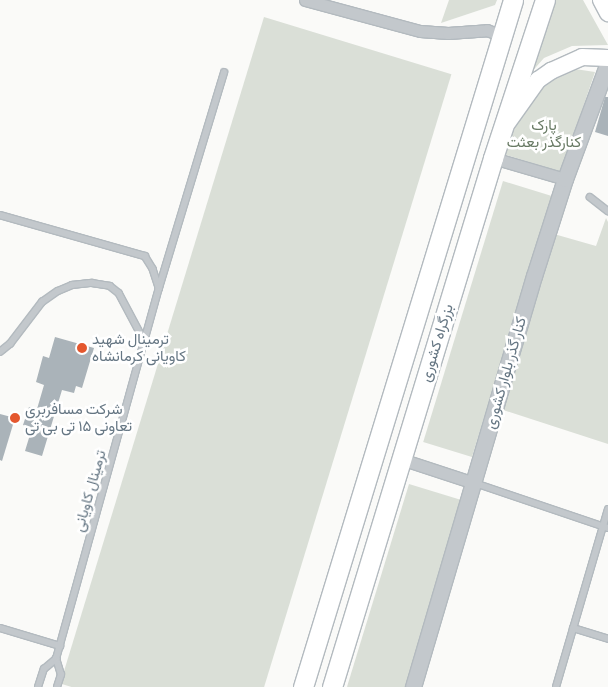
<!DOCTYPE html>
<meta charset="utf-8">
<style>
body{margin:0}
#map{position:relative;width:608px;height:687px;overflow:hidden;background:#fafaf8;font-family:"Source Sans 3",Vazirmatn,sans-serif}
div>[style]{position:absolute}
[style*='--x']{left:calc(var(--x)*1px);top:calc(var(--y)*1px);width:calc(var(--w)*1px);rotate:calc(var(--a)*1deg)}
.green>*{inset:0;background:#dadfd7;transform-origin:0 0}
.building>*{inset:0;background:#aab3b9}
.roads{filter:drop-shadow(1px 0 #b3babf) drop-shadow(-1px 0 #b3babf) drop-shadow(0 1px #b3babf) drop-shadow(0 -1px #b3babf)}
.service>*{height:5.5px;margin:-2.75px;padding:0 2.75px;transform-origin:2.75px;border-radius:2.75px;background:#c3c8cc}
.minor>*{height:11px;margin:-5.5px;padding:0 5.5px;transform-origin:5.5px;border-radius:5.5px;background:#c3c8cc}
.tertiary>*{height:15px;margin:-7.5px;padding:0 7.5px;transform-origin:7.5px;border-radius:7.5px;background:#c3c8cc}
.secondary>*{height:16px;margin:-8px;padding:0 8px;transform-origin:8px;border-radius:8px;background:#fff}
.trunk>*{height:19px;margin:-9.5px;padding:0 9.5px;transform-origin:9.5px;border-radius:9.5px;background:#fff}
.dots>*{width:14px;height:14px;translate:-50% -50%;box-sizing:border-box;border:2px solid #fff;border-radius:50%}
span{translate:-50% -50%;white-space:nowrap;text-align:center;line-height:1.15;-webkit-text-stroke:5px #fff;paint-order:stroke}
.park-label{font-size:15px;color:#687a64}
.poi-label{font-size:15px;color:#657683}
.left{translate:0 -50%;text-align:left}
.street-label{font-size:15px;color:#657683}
</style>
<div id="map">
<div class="green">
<div style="clip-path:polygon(449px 0,497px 0,495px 5px,441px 23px)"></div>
<div style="clip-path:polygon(554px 0,583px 0,608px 45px,572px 46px,544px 58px,529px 75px)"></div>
<div style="left:264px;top:17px;width:196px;height:697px;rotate:17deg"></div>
<div style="clip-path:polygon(575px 69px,595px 72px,561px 172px,503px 154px,523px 110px,550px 80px)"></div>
<div style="left:503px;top:181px;width:51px;height:273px;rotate:17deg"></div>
<div style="clip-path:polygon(606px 218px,608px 222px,608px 444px,503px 410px,554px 234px,596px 246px)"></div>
<div style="left:409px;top:484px;width:59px;height:212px;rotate:17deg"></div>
</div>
<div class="building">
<div style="clip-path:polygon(605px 97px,608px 97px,608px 136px,595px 132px)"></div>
<div style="clip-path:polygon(55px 337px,94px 348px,82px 388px,76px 386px,74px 393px,62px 390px,42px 456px,25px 451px,32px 428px,23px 425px,29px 407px,37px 409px,44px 385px,36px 382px,43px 356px,49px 358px)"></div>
<div style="clip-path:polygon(0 414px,15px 418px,2px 461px,0 460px)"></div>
</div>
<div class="roads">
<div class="service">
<div style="--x:590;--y:197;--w:23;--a:38"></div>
<div style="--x:0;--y:215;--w:151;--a:15.8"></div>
<div style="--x:145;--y:256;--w:15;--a:58"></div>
<div style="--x:153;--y:269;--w:20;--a:72"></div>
<div style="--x:0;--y:352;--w:13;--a:-39"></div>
<div style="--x:10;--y:344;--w:53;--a:-52.7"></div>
<div style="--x:42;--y:302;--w:19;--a:-35"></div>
<div style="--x:58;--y:291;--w:15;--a:-23"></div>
<div style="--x:72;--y:285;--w:20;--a:-6"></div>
<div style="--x:92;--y:283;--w:18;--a:9"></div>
<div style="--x:110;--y:286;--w:11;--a:38"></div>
<div style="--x:119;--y:293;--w:55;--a:62"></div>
<div style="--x:475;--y:483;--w:140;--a:18.7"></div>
<div style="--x:0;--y:628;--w:63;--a:16.7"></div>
<div style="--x:573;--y:628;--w:37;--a:17"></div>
<div style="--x:38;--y:687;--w:19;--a:-72"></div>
<div style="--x:44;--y:669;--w:16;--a:-40"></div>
<div style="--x:57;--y:687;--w:13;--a:-72"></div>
<div style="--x:61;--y:675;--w:17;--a:-107"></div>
<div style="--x:56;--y:659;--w:385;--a:-74.5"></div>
<div style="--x:159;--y:288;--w:225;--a:-73.2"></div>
<div style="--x:556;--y:687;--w:185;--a:-73.7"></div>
</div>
<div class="minor">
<div style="--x:305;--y:0;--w:119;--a:15.1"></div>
<div style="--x:420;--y:31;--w:28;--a:4"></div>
<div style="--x:448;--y:33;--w:39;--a:-4"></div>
<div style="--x:487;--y:30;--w:16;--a:22"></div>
<div style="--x:493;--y:158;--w:75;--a:16.3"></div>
<div style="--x:401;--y:459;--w:77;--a:18.2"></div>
</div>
<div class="tertiary">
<div style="--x:413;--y:687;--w:428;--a:-73.6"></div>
<div style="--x:534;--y:276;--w:102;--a:-72.3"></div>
<div style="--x:565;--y:179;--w:124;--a:-69.7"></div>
</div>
<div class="secondary">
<div style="--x:601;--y:0;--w:15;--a:62"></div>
<div style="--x:508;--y:122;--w:52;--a:-54.5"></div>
<div style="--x:538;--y:80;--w:16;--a:-35"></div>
<div style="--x:551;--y:71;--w:34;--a:-24"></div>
<div style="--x:582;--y:57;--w:26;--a:2"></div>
</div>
<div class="trunk">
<div style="--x:303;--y:687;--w:718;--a:-73"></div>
<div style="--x:332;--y:687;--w:553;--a:-73.07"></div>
<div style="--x:493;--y:158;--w:166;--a:-71.8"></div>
</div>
</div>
<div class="dots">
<div style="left:82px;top:348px;background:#e4572e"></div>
<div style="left:15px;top:418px;background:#e4572e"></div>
</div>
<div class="park-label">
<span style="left:544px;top:134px">پارک<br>کنارگذر بعثت</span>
</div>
<div class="poi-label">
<span class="left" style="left:92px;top:348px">ترمینال شهید<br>کاویانی کرمانشاه</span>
<span class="left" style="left:25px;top:418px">شرکت مسافربری<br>تعاونی ۱۵ تی بی تی</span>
</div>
<div class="street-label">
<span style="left:437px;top:343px;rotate:-73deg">بزرگراه کشوری</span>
<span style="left:506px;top:373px;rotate:-74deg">کنار گذر بلوار کشوری</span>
<span style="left:90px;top:491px;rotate:-74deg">ترمینال کاویانی</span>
</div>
</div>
